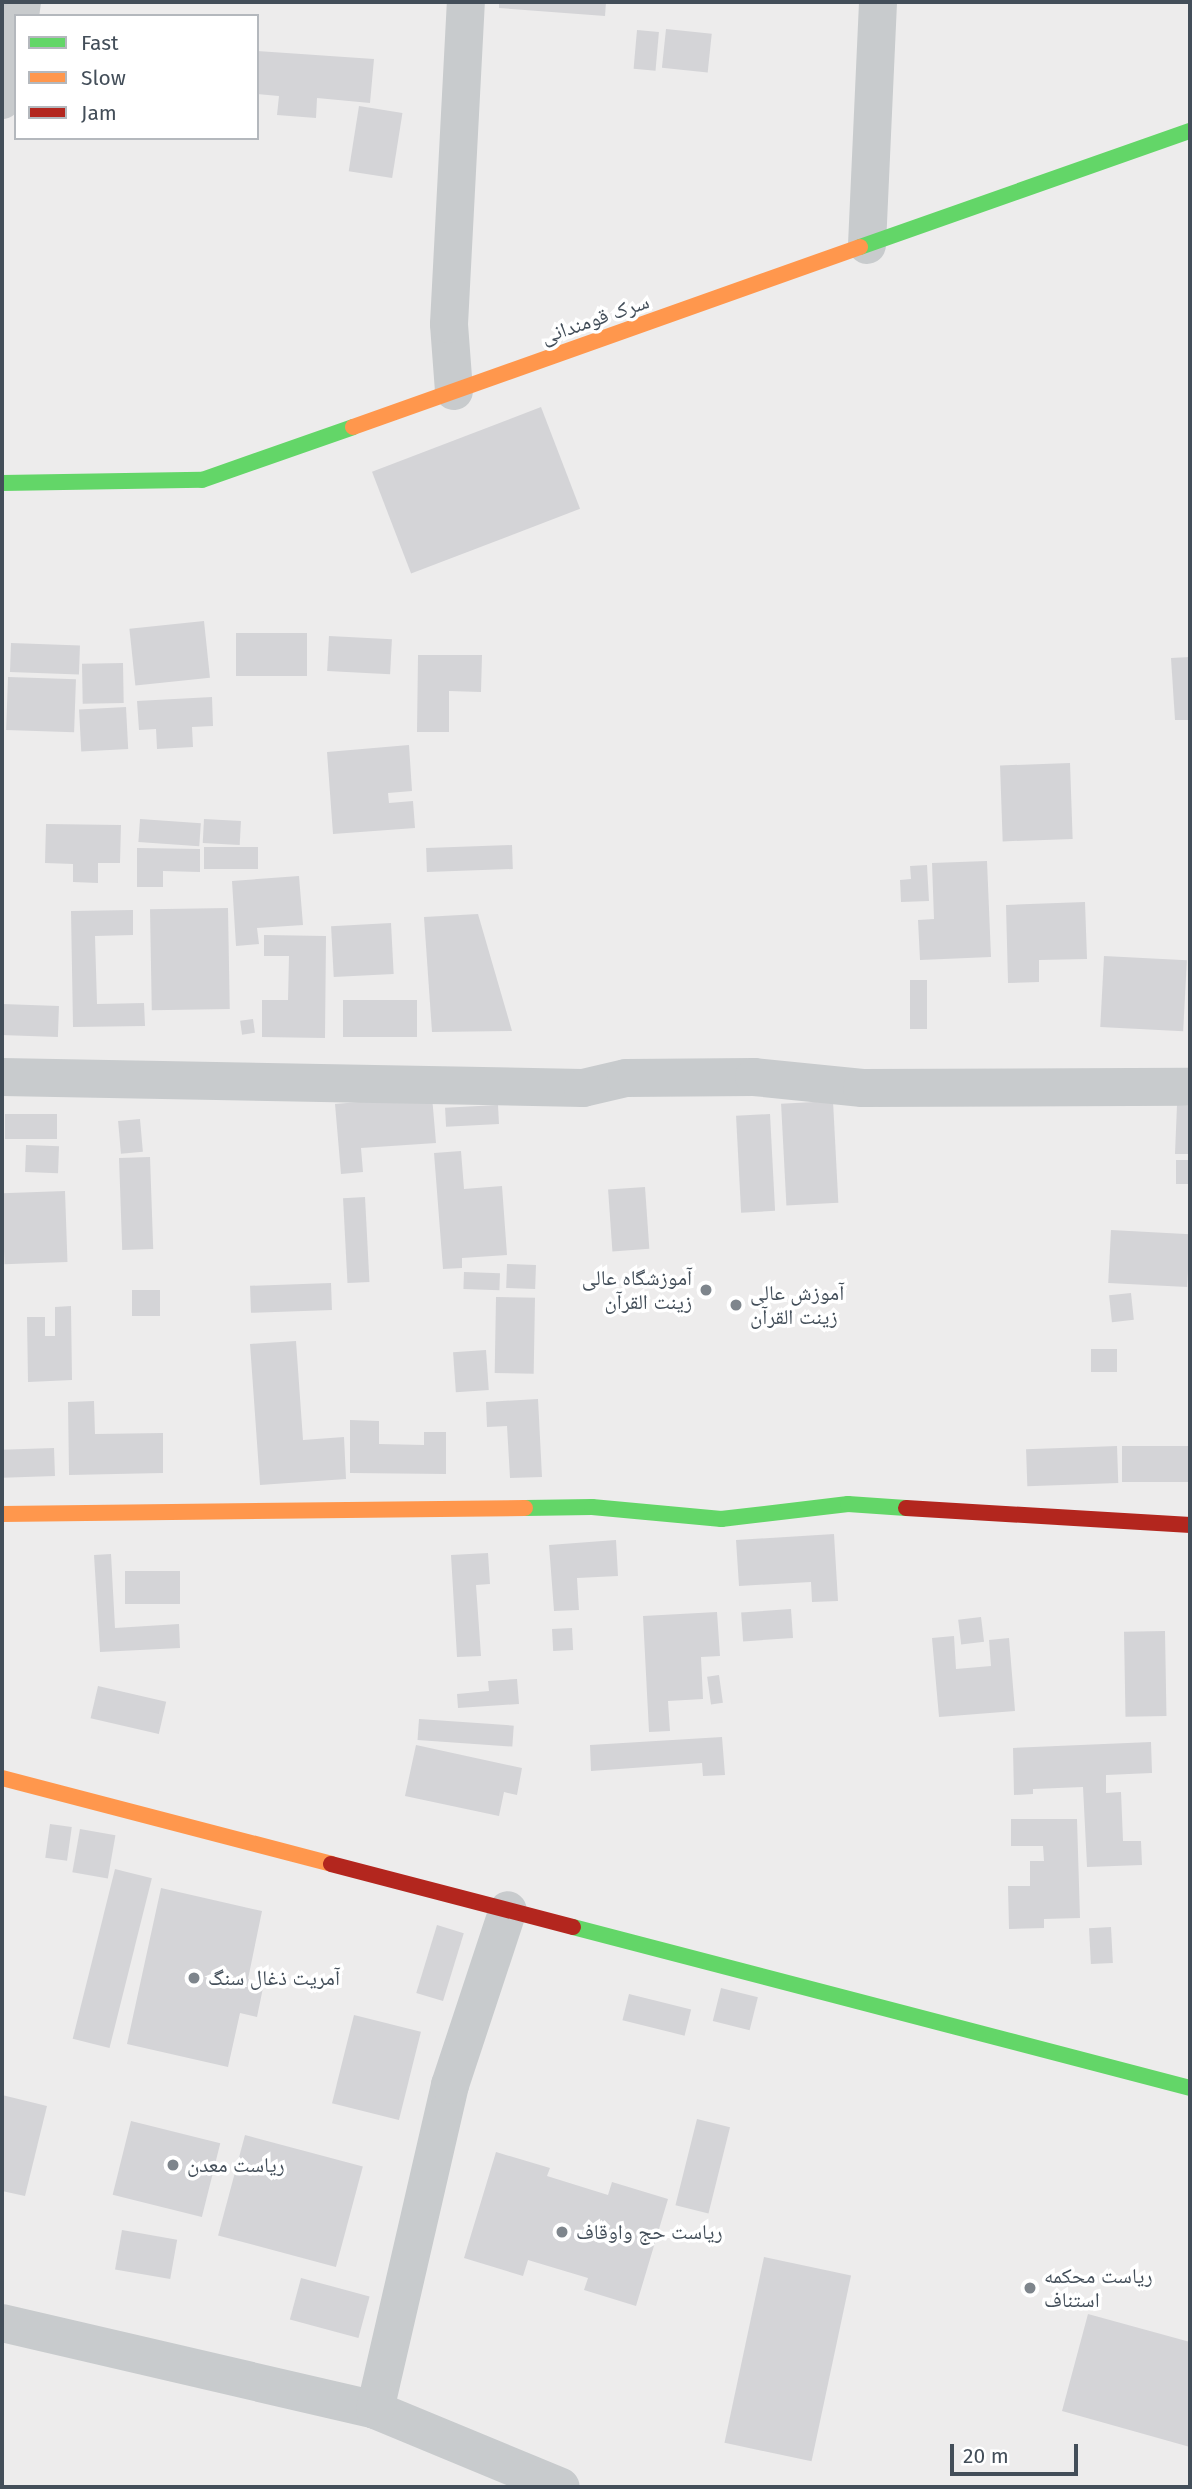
<!DOCTYPE html>
<meta charset="utf-8">
<style>
body{margin:0}
#map{position:relative;width:1192px;height:2489px;overflow:hidden;background:#edecec;font-family:"Fira Sans","Noto Naskh Arabic",sans-serif}
div>[style]{position:absolute}
[style*='--x']{left:calc(var(--x)*1px);top:calc(var(--y)*1px);width:calc(var(--w)*1px);rotate:calc(var(--a)*1deg)}
.building>*{inset:0;background:#d4d4d7;transform-origin:0 0}
.street>*{height:38px;margin:-19px;padding:0 19px;transform-origin:19px;border-radius:19px;background:#c8cbcd}
.fast>*{height:16px;margin:-8px;padding:0 8px;transform-origin:8px;border-radius:8px;background:#63d668}
.slow>*{height:16px;margin:-8px;padding:0 8px;transform-origin:8px;border-radius:8px;background:#ff974d}
.jam>*{height:16px;margin:-8px;padding:0 8px;transform-origin:8px;border-radius:8px;background:#b3261e}
.dots>*{width:19px;height:19px;translate:-50% -50%;box-sizing:border-box;border:4px solid #fff;border-radius:50%}
span{translate:-50% -50%;white-space:nowrap;text-align:center;line-height:1.15;-webkit-text-stroke:7px #fff;paint-order:stroke}
.street-label{font-size:21px;color:#434e59}
.poi-label{font-size:21px;color:#434e59}
.right{translate:-100% -50%;text-align:right}
.left{translate:0 -50%;text-align:left}
.frame{position:absolute;inset:0;border:4px solid #434e59;pointer-events:none}
.legend{position:absolute;left:14px;top:14px;width:245px;height:126px;box-sizing:border-box;background:#fff;border:2px solid #b4b8bd;margin:0;padding:9px 12px;list-style:none;font-size:21px;color:#434e59}
.legend li{display:flex;align-items:center;gap:14px;height:35px}
.legend b{width:35px;border:2px solid #b4b8bd}
.scale{position:absolute;left:950px;top:2444px;width:128px;height:32px;box-sizing:border-box;border:4px solid #434e59;border-top:0;padding-left:9px;font-size:21px;line-height:24px;white-space:nowrap;color:#434e59;-webkit-text-stroke:5px #fff;paint-order:stroke}
</style>
<div id="map">
<div class="building">
<div style="clip-path:polygon(499px 2px,606px 2px,605px 16px,499px 8px)"></div>
<div style="left:666px;top:29px;width:46px;height:39px;rotate:6deg"></div>
<div style="left:637px;top:30px;width:22px;height:39px;rotate:5deg"></div>
<div style="clip-path:polygon(257px 51px,374px 59px,370px 103px,317px 98px,316px 118px,277px 115px,279px 96px,257px 94px)"></div>
<div style="left:359px;top:106px;width:44px;height:66px;rotate:9deg"></div>
<div style="left:541px;top:407px;width:109px;height:181px;rotate:69deg"></div>
<div style="left:204px;top:621px;width:57px;height:75px;rotate:84deg"></div>
<div style="left:307px;top:633px;width:43px;height:71px;rotate:90deg"></div>
<div style="left:329px;top:636px;width:63px;height:35px;rotate:3deg"></div>
<div style="left:11px;top:643px;width:69px;height:29px;rotate:2deg"></div>
<div style="clip-path:polygon(418px 655px,482px 655px,481px 692px,449px 691px,449px 732px,417px 732px)"></div>
<div style="clip-path:polygon(1190px 657px,1190px 720px,1175px 720px,1171px 658px)"></div>
<div style="left:123px;top:663px;width:40px;height:41px;rotate:89deg"></div>
<div style="left:8px;top:677px;width:68px;height:53px;rotate:2deg"></div>
<div style="clip-path:polygon(212px 697px,213px 726px,192px 727px,193px 747px,157px 749px,156px 729px,139px 730px,137px 701px)"></div>
<div style="left:126px;top:707px;width:42px;height:47px;rotate:87deg"></div>
<div style="clip-path:polygon(409px 745px,412px 791px,388px 793px,389px 803px,413px 801px,415px 828px,333px 834px,327px 752px)"></div>
<div style="left:1070px;top:763px;width:76px;height:70px;rotate:88deg"></div>
<div style="left:140px;top:819px;width:61px;height:23px;rotate:4deg"></div>
<div style="left:204px;top:819px;width:37px;height:24px;rotate:3deg"></div>
<div style="clip-path:polygon(46px 824px,121px 825px,120px 863px,98px 863px,98px 883px,73px 882px,73px 864px,45px 863px)"></div>
<div style="left:512px;top:845px;width:24px;height:86px;rotate:88deg"></div>
<div style="left:204px;top:847px;width:54px;height:22px"></div>
<div style="clip-path:polygon(137px 848px,200px 849px,200px 872px,163px 871px,163px 887px,137px 887px)"></div>
<div style="clip-path:polygon(987px 861px,991px 957px,920px 960px,918px 920px,934px 919px,932px 863px)"></div>
<div style="clip-path:polygon(927px 865px,929px 901px,901px 902px,900px 880px,911px 879px,910px 866px)"></div>
<div style="clip-path:polygon(299px 876px,303px 925px,257px 928px,259px 944px,236px 946px,232px 881px)"></div>
<div style="clip-path:polygon(1085px 902px,1087px 959px,1039px 960px,1039px 982px,1008px 983px,1006px 905px)"></div>
<div style="left:228px;top:908px;width:101px;height:78px;rotate:89deg"></div>
<div style="clip-path:polygon(133px 910px,133px 935px,95px 936px,97px 1004px,144px 1003px,145px 1026px,73px 1027px,71px 911px)"></div>
<div style="clip-path:polygon(478px 914px,512px 1031px,432px 1032px,424px 917px)"></div>
<div style="left:391px;top:923px;width:51px;height:60px;rotate:87deg"></div>
<div style="clip-path:polygon(264px 935px,326px 936px,325px 1038px,262px 1037px,262px 1000px,288px 1000px,289px 956px,264px 956px)"></div>
<div style="left:1104px;top:956px;width:83px;height:71px;rotate:3deg"></div>
<div style="left:910px;top:980px;width:17px;height:49px"></div>
<div style="left:343px;top:1000px;width:74px;height:37px"></div>
<div style="left:2px;top:1004px;width:57px;height:31px;rotate:2deg"></div>
<div style="left:253px;top:1019px;width:14px;height:13px;rotate:82deg"></div>
<div style="clip-path:polygon(432px 1096px,436px 1143px,361px 1148px,363px 1172px,341px 1174px,335px 1104px)"></div>
<div style="left:833px;top:1101px;width:102px;height:52px;rotate:87deg"></div>
<div style="left:498px;top:1105px;width:19px;height:53px;rotate:87deg"></div>
<div style="clip-path:polygon(1177px 1105px,1190px 1106px,1190px 1154px,1175px 1154px)"></div>
<div style="left:5px;top:1114px;width:52px;height:25px"></div>
<div style="left:770px;top:1114px;width:97px;height:34px;rotate:87deg"></div>
<div style="left:140px;top:1119px;width:33px;height:22px;rotate:85deg"></div>
<div style="left:26px;top:1145px;width:33px;height:27px;rotate:2deg"></div>
<div style="clip-path:polygon(461px 1151px,464px 1189px,502px 1186px,507px 1255px,462px 1258px,462px 1268px,443px 1269px,434px 1153px)"></div>
<div style="left:150px;top:1157px;width:92px;height:31px;rotate:88deg"></div>
<div style="left:1176px;top:1160px;width:14px;height:24px"></div>
<div style="left:645px;top:1187px;width:62px;height:37px;rotate:86deg"></div>
<div style="left:65px;top:1191px;width:71px;height:63px;rotate:88deg"></div>
<div style="left:365px;top:1197px;width:85px;height:22px;rotate:87deg"></div>
<div style="left:1111px;top:1230px;width:79px;height:53px;rotate:3deg"></div>
<div style="left:507px;top:1264px;width:29px;height:24px;rotate:2deg"></div>
<div style="left:464px;top:1272px;width:36px;height:17px;rotate:2deg"></div>
<div style="left:331px;top:1283px;width:27px;height:81px;rotate:88deg"></div>
<div style="left:132px;top:1290px;width:28px;height:26px"></div>
<div style="left:1131px;top:1293px;width:27px;height:22px;rotate:84deg"></div>
<div style="left:496px;top:1297px;width:39px;height:76px;rotate:1deg"></div>
<div style="clip-path:polygon(71px 1306px,72px 1380px,28px 1382px,27px 1317px,45px 1317px,45px 1336px,55px 1336px,55px 1307px)"></div>
<div style="clip-path:polygon(296px 1341px,303px 1440px,344px 1437px,346px 1479px,260px 1485px,250px 1344px)"></div>
<div style="left:1091px;top:1349px;width:26px;height:23px"></div>
<div style="left:486px;top:1350px;width:40px;height:33px;rotate:86deg"></div>
<div style="clip-path:polygon(538px 1399px,542px 1477px,510px 1478px,507px 1426px,487px 1427px,486px 1402px)"></div>
<div style="clip-path:polygon(94px 1401px,95px 1434px,163px 1433px,163px 1473px,69px 1475px,68px 1402px)"></div>
<div style="clip-path:polygon(350px 1420px,379px 1421px,379px 1444px,424px 1445px,424px 1432px,446px 1432px,446px 1474px,350px 1473px)"></div>
<div style="left:1117px;top:1446px;width:37px;height:91px;rotate:88deg"></div>
<div style="left:1190px;top:1446px;width:36px;height:68px;rotate:90deg"></div>
<div style="left:54px;top:1448px;width:28px;height:52px;rotate:88deg"></div>
<div style="clip-path:polygon(834px 1534px,838px 1601px,812px 1602px,811px 1582px,739px 1586px,736px 1540px)"></div>
<div style="clip-path:polygon(616px 1540px,618px 1576px,577px 1578px,579px 1610px,554px 1611px,549px 1545px)"></div>
<div style="clip-path:polygon(488px 1553px,490px 1584px,476px 1585px,481px 1656px,457px 1657px,451px 1555px)"></div>
<div style="clip-path:polygon(111px 1554px,115px 1628px,179px 1624px,180px 1648px,100px 1652px,94px 1555px)"></div>
<div style="left:125px;top:1571px;width:55px;height:33px"></div>
<div style="left:791px;top:1609px;width:29px;height:50px;rotate:86deg"></div>
<div style="clip-path:polygon(717px 1612px,720px 1656px,701px 1657px,703px 1699px,668px 1701px,670px 1731px,649px 1732px,643px 1616px)"></div>
<div style="left:981px;top:1617px;width:25px;height:23px;rotate:83deg"></div>
<div style="left:572px;top:1628px;width:22px;height:20px;rotate:87deg"></div>
<div style="left:1165px;top:1631px;width:85px;height:41px;rotate:89deg"></div>
<div style="clip-path:polygon(954px 1636px,956px 1669px,991px 1666px,989px 1640px,1009px 1638px,1015px 1711px,939px 1717px,932px 1638px)"></div>
<div style="left:719px;top:1675px;width:28px;height:12px;rotate:82deg"></div>
<div style="clip-path:polygon(517px 1679px,519px 1704px,458px 1708px,457px 1694px,489px 1691px,488px 1681px)"></div>
<div style="left:98px;top:1686px;width:70px;height:33px;rotate:13deg"></div>
<div style="left:419px;top:1719px;width:95px;height:21px;rotate:4deg"></div>
<div style="clip-path:polygon(722px 1737px,725px 1775px,703px 1776px,702px 1763px,591px 1771px,590px 1745px)"></div>
<div style="clip-path:polygon(1151px 1742px,1152px 1773px,1106px 1775px,1106px 1793px,1121px 1792px,1123px 1841px,1141px 1841px,1142px 1865px,1087px 1867px,1083px 1787px,1033px 1789px,1033px 1794px,1014px 1795px,1013px 1748px)"></div>
<div style="clip-path:polygon(416px 1745px,522px 1768px,517px 1795px,504px 1792px,499px 1816px,405px 1796px)"></div>
<div style="clip-path:polygon(1011px 1819px,1077px 1819px,1080px 1918px,1044px 1919px,1044px 1928px,1009px 1929px,1008px 1886px,1030px 1886px,1030px 1861px,1044px 1861px,1043px 1846px,1011px 1846px)"></div>
<div style="left:50px;top:1824px;width:22px;height:34px;rotate:8deg"></div>
<div style="left:80px;top:1829px;width:36px;height:44px;rotate:10deg"></div>
<div style="left:115px;top:1869px;width:38px;height:175px;rotate:14deg"></div>
<div style="clip-path:polygon(161px 1888px,262px 1911px,248px 1979px,264px 1983px,257px 2017px,240px 2013px,228px 2067px,127px 2044px)"></div>
<div style="left:437px;top:1925px;width:28px;height:71px;rotate:17deg"></div>
<div style="left:1111px;top:1927px;width:36px;height:22px;rotate:87deg"></div>
<div style="left:721px;top:1988px;width:38px;height:34px;rotate:14deg"></div>
<div style="left:629px;top:1994px;width:64px;height:27px;rotate:14deg"></div>
<div style="left:354px;top:2015px;width:69px;height:91px;rotate:14deg"></div>
<div style="clip-path:polygon(2px 2095px,47px 2106px,25px 2196px,2px 2191px)"></div>
<div style="left:697px;top:2119px;width:34px;height:89px;rotate:14deg"></div>
<div style="left:131px;top:2121px;width:92px;height:76px;rotate:14deg"></div>
<div style="left:245px;top:2135px;width:122px;height:104px;rotate:15deg"></div>
<div style="clip-path:polygon(496px 2152px,550px 2168px,547px 2176px,608px 2195px,612px 2182px,668px 2199px,636px 2306px,584px 2290px,588px 2278px,528px 2260px,523px 2276px,464px 2258px)"></div>
<div style="left:122px;top:2230px;width:56px;height:40px;rotate:10deg"></div>
<div style="left:764px;top:2257px;width:89px;height:190px;rotate:12deg"></div>
<div style="left:301px;top:2278px;width:71px;height:43px;rotate:15deg"></div>
<div style="clip-path:polygon(1088px 2314px,1190px 2342px,1190px 2447px,1062px 2411px)"></div>
</div>
<div class="street">
<div style="--x:20;--y:16;--w:14;--a:-82"></div>
<div style="--x:2;--y:100;--w:67;--a:-78"></div>
<div style="--x:867;--y:245;--w:243;--a:-87.4"></div>
<div style="--x:454;--y:391;--w:67;--a:-94.3"></div>
<div style="--x:449;--y:324;--w:322;--a:-87"></div>
<div style="--x:2;--y:1077;--w:581;--a:1.08"></div>
<div style="--x:583;--y:1088;--w:44;--a:-13.1"></div>
<div style="--x:626;--y:1078;--w:128;--a:-0.4"></div>
<div style="--x:754;--y:1077;--w:109;--a:5.8"></div>
<div style="--x:862;--y:1088;--w:328;--a:-0.2"></div>
<div style="--x:2;--y:2323;--w:383;--a:13.1"></div>
<div style="--x:375;--y:2410;--w:201;--a:22.5"></div>
<div style="--x:375;--y:2410;--w:334;--a:-77"></div>
<div style="--x:450;--y:2085;--w:184;--a:-71.7"></div>
</div>
<div class="fast">
<div style="--x:860;--y:247;--w:350;--a:-19.4"></div>
<div style="--x:2;--y:483;--w:200;--a:-0.9"></div>
<div style="--x:202;--y:480;--w:160;--a:-19.3"></div>
<div style="--x:525;--y:1508;--w:67;--a:-0.9"></div>
<div style="--x:592;--y:1507;--w:130;--a:5.3"></div>
<div style="--x:721;--y:1519;--w:128;--a:-6.7"></div>
<div style="--x:848;--y:1504;--w:58;--a:3.9"></div>
<div style="--x:573;--y:1927;--w:638;--a:14.62"></div>
</div>
<div class="slow">
<div style="--x:353;--y:427;--w:538;--a:-19.55"></div>
<div style="--x:2;--y:1514;--w:523;--a:-0.66"></div>
<div style="--x:2;--y:1778;--w:340;--a:14.6"></div>
</div>
<div class="jam">
<div style="--x:906;--y:1508;--w:285;--a:3.4"></div>
<div style="--x:331;--y:1864;--w:250;--a:14.6"></div>
</div>
<div class="dots">
<div style="left:706px;top:1290px;background:#7e858c"></div>
<div style="left:736px;top:1305px;background:#7e858c"></div>
<div style="left:194px;top:1978px;background:#7e858c"></div>
<div style="left:173px;top:2165px;background:#7e858c"></div>
<div style="left:562px;top:2232px;background:#7e858c"></div>
<div style="left:1030px;top:2288px;background:#7e858c"></div>
</div>
<div class="street-label">
<span style="left:595px;top:319px;rotate:-19deg">سرک قومندانی</span>
</div>
<div class="poi-label">
<span class="right" style="left:692px;top:1290px">آموزشگاه عالی<br>زینت القرآن</span>
<span class="left" style="left:750px;top:1305px">آموزش عالی<br>زینت القرآن</span>
<span class="left" style="left:208px;top:1978px">آمریت ذغال سنگ</span>
<span class="left" style="left:187px;top:2165px">ریاست معدن</span>
<span class="left" style="left:576px;top:2232px">ریاست حج واوقاف</span>
<span class="left" style="left:1044px;top:2288px">ریاست محکمه<br>استناف</span>
</div>
<div class="frame"></div>
<ul class="legend">
<li><b style="height:9px;background:#63d668"></b>Fast</li>
<li><b style="height:9px;background:#ff974d"></b>Slow</li>
<li><b style="height:9px;background:#b3261e"></b>Jam</li>
</ul>
<div class="scale">20 m</div>
</div>
